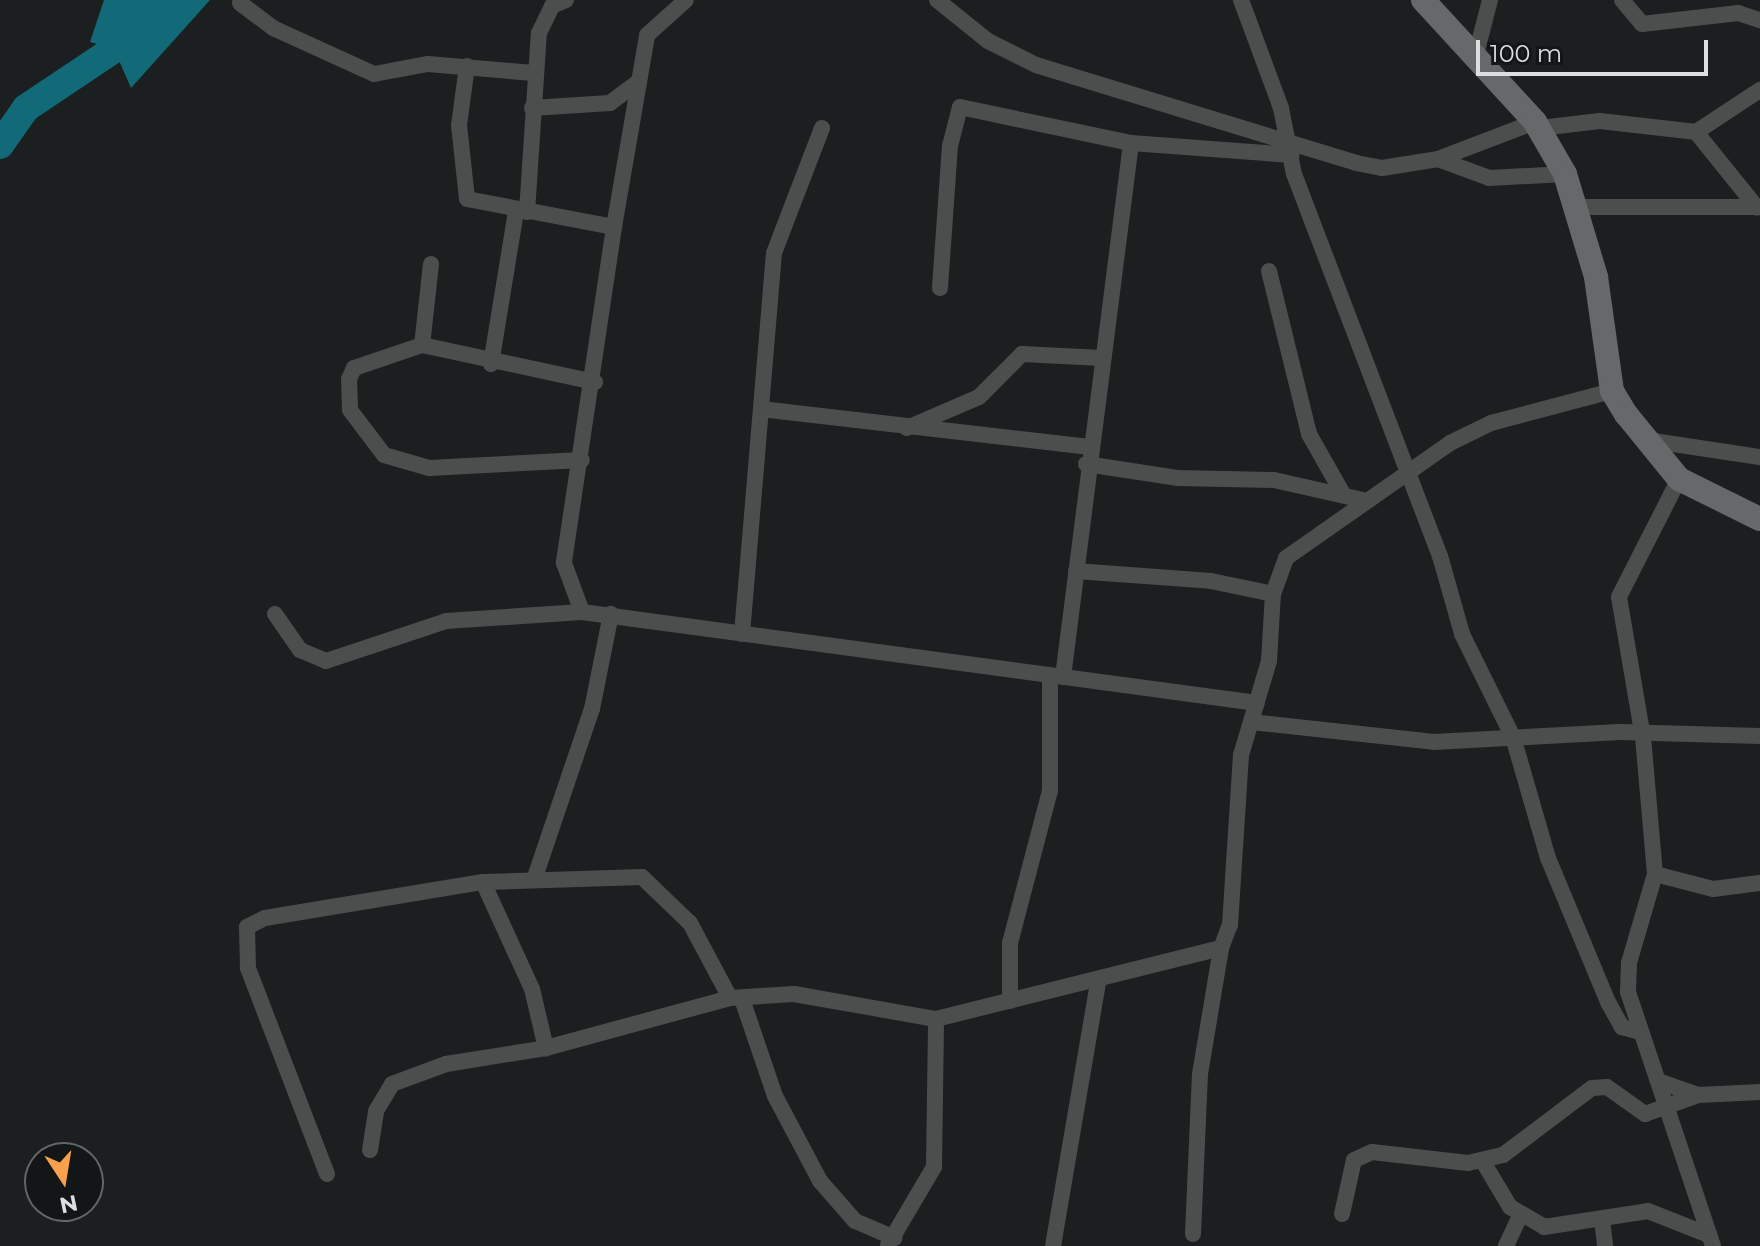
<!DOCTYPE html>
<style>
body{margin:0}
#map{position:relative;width:1760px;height:1246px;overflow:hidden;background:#1b1f20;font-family:Montserrat,sans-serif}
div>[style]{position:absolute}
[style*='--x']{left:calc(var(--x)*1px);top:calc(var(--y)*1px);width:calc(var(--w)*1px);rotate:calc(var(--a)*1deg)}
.water>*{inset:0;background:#126977}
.river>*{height:28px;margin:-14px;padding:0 14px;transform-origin:14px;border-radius:14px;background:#126977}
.street>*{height:16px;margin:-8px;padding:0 8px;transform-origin:8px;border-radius:8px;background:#4c4e4e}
.secondary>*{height:24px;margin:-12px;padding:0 12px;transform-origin:12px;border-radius:12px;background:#656969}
span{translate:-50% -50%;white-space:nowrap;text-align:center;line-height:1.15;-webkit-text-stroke:8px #121617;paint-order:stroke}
.north{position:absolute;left:24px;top:1142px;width:80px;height:80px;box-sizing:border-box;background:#121617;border:2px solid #636667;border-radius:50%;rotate:168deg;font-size:22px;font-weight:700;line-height:32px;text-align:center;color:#dcdfe0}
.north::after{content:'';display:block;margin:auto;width:28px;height:36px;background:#f8a04b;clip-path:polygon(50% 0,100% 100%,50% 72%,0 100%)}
.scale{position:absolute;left:1476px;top:40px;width:232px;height:36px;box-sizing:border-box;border:4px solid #dcdfe0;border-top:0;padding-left:10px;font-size:24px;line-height:28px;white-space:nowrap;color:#dcdfe0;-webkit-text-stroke:6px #121617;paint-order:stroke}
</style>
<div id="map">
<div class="water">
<div style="clip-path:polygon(104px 0,210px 0,131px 88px,114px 49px,90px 42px)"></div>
</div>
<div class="river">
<div style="--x:0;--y:145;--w:45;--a:-54.9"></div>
<div style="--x:26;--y:108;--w:106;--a:-33.8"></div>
</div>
<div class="street">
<div style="--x:937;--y:0;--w:65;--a:38.8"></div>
<div style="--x:988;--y:41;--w:54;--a:26.6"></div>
<div style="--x:1036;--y:65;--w:335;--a:17"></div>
<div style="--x:1356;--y:163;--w:26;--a:11"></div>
<div style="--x:1382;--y:168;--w:57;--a:-9.1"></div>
<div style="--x:1438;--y:159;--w:104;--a:-20.9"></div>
<div style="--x:1241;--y:0;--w:115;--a:69.7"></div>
<div style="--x:1281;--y:108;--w:67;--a:78.9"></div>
<div style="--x:1294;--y:174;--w:409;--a:69.1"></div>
<div style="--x:1440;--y:556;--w:81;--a:74.2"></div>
<div style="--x:1462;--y:634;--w:115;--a:63.7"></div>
<div style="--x:1513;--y:737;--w:126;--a:73.9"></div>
<div style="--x:1548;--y:858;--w:156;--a:67.4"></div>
<div style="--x:1608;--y:1002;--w:29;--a:61"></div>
<div style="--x:1622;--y:1027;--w:20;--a:15"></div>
<div style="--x:1622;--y:0;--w:31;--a:50"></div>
<div style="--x:1642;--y:24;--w:97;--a:-6.5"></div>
<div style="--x:1738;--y:13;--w:23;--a:18"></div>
<div style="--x:240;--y:3;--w:41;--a:37.1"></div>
<div style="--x:273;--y:28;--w:111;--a:24.5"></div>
<div style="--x:374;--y:74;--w:55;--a:-10.5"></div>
<div style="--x:428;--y:64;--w:106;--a:4.9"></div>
<div style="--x:1475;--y:58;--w:60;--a:-75.5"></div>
<div style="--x:467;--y:66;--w:60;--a:97.7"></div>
<div style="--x:459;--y:125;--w:74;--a:83.8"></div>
<div style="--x:467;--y:199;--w:150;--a:10.8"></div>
<div style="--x:614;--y:227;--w:340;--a:98.5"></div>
<div style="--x:564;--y:563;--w:52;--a:69.8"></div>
<div style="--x:582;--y:612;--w:681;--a:7.68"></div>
<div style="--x:532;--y:108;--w:78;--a:-3.7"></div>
<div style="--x:610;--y:103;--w:36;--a:-37"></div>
<div style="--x:1540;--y:128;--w:60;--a:-6.7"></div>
<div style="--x:1600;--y:121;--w:97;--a:6.5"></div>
<div style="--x:1696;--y:132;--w:97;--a:51.2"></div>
<div style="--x:1696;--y:132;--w:77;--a:-33.3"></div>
<div style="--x:1438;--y:159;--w:54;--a:20.4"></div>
<div style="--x:1489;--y:178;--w:76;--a:-3"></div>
<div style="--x:1579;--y:207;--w:181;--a:0"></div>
<div style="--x:527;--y:212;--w:179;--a:-86.2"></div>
<div style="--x:539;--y:33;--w:30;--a:-64"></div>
<div style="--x:552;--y:6;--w:15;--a:-23"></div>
<div style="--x:614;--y:227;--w:195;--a:-80.2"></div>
<div style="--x:647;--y:35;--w:52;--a:-41.9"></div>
<div style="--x:431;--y:264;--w:81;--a:96.3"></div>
<div style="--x:422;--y:345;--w:72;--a:161.3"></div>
<div style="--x:354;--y:368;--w:12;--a:114"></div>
<div style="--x:349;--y:379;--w:31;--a:88"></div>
<div style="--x:350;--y:410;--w:56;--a:52.9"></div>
<div style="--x:384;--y:455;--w:47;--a:16.1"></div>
<div style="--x:429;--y:468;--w:153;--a:-3"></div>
<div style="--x:1269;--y:271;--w:168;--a:76.2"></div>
<div style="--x:1309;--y:434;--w:69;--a:60.5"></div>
<div style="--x:940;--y:288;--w:142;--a:-86"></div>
<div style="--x:950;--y:146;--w:40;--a:-75.6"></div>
<div style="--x:960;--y:107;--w:175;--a:11.9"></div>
<div style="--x:1131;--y:143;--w:161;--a:4.3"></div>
<div style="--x:422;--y:345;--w:177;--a:12.1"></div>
<div style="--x:491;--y:364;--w:155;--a:-80.7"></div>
<div style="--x:761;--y:409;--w:329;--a:6.6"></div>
<div style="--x:907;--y:428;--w:78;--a:-23.3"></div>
<div style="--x:979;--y:397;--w:61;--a:-45"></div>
<div style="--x:1022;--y:354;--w:80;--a:2.9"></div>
<div style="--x:1647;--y:440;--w:114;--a:8.6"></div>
<div style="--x:1086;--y:464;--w:92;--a:8.7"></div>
<div style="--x:1177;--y:478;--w:97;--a:1.2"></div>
<div style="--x:1274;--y:480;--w:91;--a:12.7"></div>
<div style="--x:1679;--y:479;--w:132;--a:117"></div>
<div style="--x:1619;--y:597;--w:142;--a:80.3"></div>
<div style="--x:1643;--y:737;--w:138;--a:85"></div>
<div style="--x:1655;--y:874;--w:93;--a:106.3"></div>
<div style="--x:1629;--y:963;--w:29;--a:92"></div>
<div style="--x:1628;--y:992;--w:268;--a:71.5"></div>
<div style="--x:1076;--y:571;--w:135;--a:4.2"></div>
<div style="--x:1211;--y:581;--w:63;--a:11.8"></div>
<div style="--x:275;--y:614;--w:44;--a:55.2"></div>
<div style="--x:300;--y:650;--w:28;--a:23"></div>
<div style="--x:326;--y:661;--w:126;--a:-18.4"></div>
<div style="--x:446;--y:621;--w:136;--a:-3.8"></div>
<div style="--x:742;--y:634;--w:382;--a:-85.2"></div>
<div style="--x:774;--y:253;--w:134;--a:-69"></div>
<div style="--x:1063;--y:677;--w:538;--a:-82.74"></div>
<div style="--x:1251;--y:722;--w:184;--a:6.2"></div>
<div style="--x:1434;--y:742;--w:186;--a:-3.1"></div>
<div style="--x:1620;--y:732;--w:140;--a:1.6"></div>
<div style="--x:1655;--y:874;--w:60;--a:14.5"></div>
<div style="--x:1713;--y:889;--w:47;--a:-7.3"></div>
<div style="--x:534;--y:880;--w:181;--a:-71.3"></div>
<div style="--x:592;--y:709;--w:97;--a:-78.7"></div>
<div style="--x:483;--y:882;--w:118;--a:65.4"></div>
<div style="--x:532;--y:989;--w:61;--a:76.7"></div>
<div style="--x:742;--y:999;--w:102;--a:71.2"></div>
<div style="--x:775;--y:1096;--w:96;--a:62.1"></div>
<div style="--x:820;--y:1181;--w:53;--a:48.8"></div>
<div style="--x:855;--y:1221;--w:43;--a:23"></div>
<div style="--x:1010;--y:1001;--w:58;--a:-90"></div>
<div style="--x:1010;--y:943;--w:158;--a:-75.3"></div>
<div style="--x:1050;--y:790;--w:114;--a:-90"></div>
<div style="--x:1658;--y:1081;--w:42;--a:19.3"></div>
<div style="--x:370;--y:1150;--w:39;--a:-81"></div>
<div style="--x:376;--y:1111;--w:31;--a:-59"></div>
<div style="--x:392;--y:1084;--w:58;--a:-20.3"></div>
<div style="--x:446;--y:1064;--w:101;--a:-9.1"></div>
<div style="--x:546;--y:1048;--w:191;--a:-15.2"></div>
<div style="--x:730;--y:998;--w:64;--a:-3.6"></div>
<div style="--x:794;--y:994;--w:144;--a:10"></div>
<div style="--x:936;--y:1019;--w:294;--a:-14"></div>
<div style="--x:1221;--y:948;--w:25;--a:-69"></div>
<div style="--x:1230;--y:925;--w:170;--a:-86.3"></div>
<div style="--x:1241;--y:755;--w:98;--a:-73.4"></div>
<div style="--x:1269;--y:661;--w:67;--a:-86.6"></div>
<div style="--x:1273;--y:594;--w:38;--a:-70"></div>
<div style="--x:1286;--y:558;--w:200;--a:-35"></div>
<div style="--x:1450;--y:443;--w:46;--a:-26"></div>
<div style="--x:1491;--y:423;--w:125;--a:-14.8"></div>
<div style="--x:1482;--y:1160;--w:55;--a:59.2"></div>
<div style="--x:1510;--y:1207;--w:39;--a:30"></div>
<div style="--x:1544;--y:1227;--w:105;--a:-8.7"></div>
<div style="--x:1648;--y:1211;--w:66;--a:21.5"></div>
<div style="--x:327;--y:1174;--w:221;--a:-111"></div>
<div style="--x:248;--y:968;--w:41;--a:-91.4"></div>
<div style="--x:247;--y:927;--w:20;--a:-27"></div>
<div style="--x:265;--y:918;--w:221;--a:-9.4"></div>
<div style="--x:483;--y:882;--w:159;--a:-1.8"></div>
<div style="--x:642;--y:877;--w:66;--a:43.8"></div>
<div style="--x:690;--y:923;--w:85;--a:61.9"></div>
<div style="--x:1342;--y:1214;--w:55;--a:-77.5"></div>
<div style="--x:1354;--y:1160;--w:20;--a:-24"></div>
<div style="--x:1372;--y:1152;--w:97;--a:6.5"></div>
<div style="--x:1468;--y:1163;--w:36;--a:-13"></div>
<div style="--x:1503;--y:1155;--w:111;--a:-37"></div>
<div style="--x:1592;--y:1088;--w:15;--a:-4"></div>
<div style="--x:1607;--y:1087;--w:47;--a:35.4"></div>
<div style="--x:1645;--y:1114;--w:56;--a:-19.7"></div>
<div style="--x:1698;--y:1095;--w:62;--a:-2.8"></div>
<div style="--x:1602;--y:1220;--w:26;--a:83"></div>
<div style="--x:1193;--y:1234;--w:160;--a:-87.5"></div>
<div style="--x:1200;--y:1074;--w:128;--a:-80.5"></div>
<div style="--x:888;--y:1245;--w:91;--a:-59.5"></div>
<div style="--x:934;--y:1167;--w:148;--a:-89.2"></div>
<div style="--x:1053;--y:1246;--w:268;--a:-80.3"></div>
<div style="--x:1506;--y:1246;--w:33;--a:-65"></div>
</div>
<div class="secondary">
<div style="--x:1423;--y:0;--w:166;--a:47.4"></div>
<div style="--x:1535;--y:122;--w:60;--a:60"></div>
<div style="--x:1565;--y:174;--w:108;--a:73.2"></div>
<div style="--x:1596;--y:277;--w:115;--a:82"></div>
<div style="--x:1612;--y:391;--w:27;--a:59"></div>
<div style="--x:1626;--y:414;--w:84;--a:50.8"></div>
<div style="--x:1679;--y:479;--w:90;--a:26.3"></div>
</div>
<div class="north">N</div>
<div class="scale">100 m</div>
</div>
